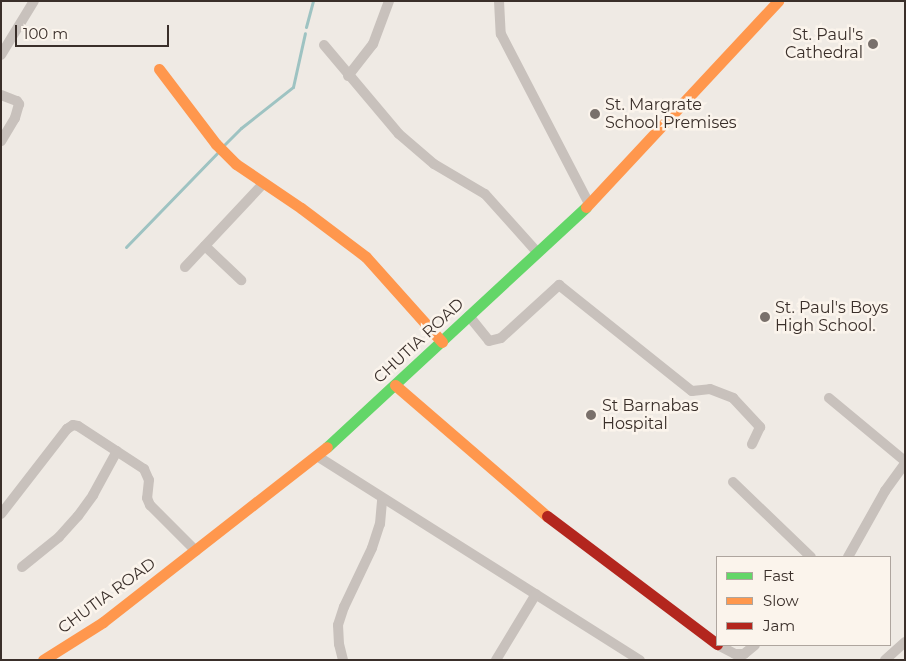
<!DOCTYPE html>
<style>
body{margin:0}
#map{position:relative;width:906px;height:661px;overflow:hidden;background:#efeae4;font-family:Montserrat,sans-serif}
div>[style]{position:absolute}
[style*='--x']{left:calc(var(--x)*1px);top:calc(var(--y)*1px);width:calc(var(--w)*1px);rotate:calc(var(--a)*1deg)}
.stream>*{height:3px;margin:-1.5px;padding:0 1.5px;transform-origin:1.5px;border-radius:1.5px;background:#9ec3c2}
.street>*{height:10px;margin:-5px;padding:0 5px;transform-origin:5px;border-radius:5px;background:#c8c1bc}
.fast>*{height:11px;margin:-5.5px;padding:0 5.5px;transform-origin:5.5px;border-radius:5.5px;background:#63d668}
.slow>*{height:11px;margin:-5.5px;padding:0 5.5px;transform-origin:5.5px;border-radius:5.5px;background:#ff974d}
.jam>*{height:11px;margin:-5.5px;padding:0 5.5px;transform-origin:5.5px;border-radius:5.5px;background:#b3261e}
.dots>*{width:14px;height:14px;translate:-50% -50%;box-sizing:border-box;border:2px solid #fbf4ec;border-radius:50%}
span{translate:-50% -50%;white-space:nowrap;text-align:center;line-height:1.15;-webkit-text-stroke:5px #fbf4ec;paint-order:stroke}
.poi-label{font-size:16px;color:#3a2f2a}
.right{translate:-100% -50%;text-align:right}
.left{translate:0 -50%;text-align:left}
.street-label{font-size:16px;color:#3a2f2a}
.frame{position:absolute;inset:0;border:2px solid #3a2f2a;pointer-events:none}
.legend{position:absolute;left:716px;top:556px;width:175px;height:90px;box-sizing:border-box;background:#fbf4ec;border:1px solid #aea59e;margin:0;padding:6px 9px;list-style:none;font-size:15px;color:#3a2f2a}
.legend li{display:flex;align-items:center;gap:10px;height:25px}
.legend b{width:25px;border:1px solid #aea59e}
.scale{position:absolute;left:15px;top:25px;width:154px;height:22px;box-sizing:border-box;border:2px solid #3a2f2a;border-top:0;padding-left:6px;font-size:15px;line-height:18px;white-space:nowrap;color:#3a2f2a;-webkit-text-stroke:4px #fbf4ec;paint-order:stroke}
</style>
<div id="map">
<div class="stream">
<div style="--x:306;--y:27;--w:27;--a:-75"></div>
<div style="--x:224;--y:145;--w:24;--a:-45"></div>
<div style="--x:241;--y:128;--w:66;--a:-38.3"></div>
<div style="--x:293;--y:87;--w:55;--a:-77.5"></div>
<div style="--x:126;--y:247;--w:131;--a:-45.9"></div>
</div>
<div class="street">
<div style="--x:499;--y:1;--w:33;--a:87"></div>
<div style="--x:501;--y:34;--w:191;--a:62.6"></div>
<div style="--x:324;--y:45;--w:116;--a:49.9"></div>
<div style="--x:399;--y:134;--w:46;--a:40.6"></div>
<div style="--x:434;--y:164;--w:59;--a:30.5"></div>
<div style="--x:485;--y:194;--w:78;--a:48.1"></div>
<div style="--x:1;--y:55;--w:63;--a:-58.6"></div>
<div style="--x:348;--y:76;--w:41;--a:-52"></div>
<div style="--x:373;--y:44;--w:46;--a:-69.6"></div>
<div style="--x:1;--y:95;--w:17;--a:21"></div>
<div style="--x:17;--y:101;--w:4;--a:56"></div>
<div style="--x:19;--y:104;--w:15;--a:106"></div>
<div style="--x:15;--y:118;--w:27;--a:121"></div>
<div style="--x:205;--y:246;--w:50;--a:43.4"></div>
<div style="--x:185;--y:267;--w:114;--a:-46.8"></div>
<div style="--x:469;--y:316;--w:32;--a:51"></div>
<div style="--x:489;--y:341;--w:12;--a:-14"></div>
<div style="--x:501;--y:338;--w:79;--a:-42.4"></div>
<div style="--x:559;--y:285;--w:170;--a:38.6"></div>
<div style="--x:692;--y:391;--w:18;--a:-6"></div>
<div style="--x:710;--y:389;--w:25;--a:21"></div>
<div style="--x:733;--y:398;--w:40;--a:47"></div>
<div style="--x:760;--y:427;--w:19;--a:115"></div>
<div style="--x:829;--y:398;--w:99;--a:39.7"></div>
<div style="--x:317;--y:456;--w:382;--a:32.3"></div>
<div style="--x:733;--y:482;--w:108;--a:43.9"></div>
<div style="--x:1;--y:514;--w:108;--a:-52.2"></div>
<div style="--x:67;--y:429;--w:7;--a:-34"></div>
<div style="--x:73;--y:425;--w:5;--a:11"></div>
<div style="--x:78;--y:426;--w:79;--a:33.1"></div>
<div style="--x:144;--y:469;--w:12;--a:66"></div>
<div style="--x:149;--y:480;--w:18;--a:96"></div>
<div style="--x:147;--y:498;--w:8;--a:67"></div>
<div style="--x:150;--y:505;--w:65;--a:45"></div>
<div style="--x:848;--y:557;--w:76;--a:-60.7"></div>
<div style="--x:885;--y:491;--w:34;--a:-54"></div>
<div style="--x:22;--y:567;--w:48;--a:-39"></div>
<div style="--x:59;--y:537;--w:28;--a:-48"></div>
<div style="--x:78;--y:516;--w:26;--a:-54"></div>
<div style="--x:93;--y:495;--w:50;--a:-61.4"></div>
<div style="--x:718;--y:645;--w:19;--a:28"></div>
<div style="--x:735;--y:654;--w:9;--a:0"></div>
<div style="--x:744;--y:654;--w:14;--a:-39"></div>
<div style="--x:343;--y:660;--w:16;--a:-104"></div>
<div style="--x:339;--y:644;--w:19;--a:-93"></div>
<div style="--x:338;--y:625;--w:19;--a:-72"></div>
<div style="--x:344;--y:607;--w:65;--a:-64.6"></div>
<div style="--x:372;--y:548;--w:25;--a:-72"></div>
<div style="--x:380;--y:524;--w:25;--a:-85"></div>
<div style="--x:496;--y:660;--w:77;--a:-58.8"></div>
<div style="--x:885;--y:660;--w:27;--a:-42"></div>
</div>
<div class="fast">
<div style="--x:327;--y:447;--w:353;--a:-42.8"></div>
</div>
<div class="slow">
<div style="--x:159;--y:69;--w:94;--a:52.8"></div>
<div style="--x:216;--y:144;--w:28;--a:45"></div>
<div style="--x:236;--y:164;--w:78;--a:34.1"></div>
<div style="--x:301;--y:208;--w:81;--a:37"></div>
<div style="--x:366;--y:257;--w:114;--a:48.2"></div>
<div style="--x:586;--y:207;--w:282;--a:-47"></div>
<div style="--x:395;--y:385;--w:201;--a:40.8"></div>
<div style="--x:43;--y:660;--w:71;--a:-32.3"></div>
<div style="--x:103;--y:622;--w:284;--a:-38"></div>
</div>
<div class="jam">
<div style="--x:547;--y:516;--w:213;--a:37"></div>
</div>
<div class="dots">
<div style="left:873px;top:44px;background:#79706b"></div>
<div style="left:595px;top:114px;background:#79706b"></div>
<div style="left:765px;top:317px;background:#79706b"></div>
<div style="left:591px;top:415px;background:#79706b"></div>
</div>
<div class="poi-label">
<span class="right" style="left:863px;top:44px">St. Paul's<br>Cathedral</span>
<span class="left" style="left:605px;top:114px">St. Margrate<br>School Premises</span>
<span class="left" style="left:775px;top:317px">St. Paul's Boys<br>High School.</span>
<span class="left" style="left:602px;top:415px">St Barnabas<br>Hospital</span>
</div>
<div class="street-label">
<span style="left:419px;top:341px;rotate:-43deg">CHUTIA ROAD</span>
<span style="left:107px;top:596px;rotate:-36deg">CHUTIA ROAD</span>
</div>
<div class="frame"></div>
<ul class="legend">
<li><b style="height:6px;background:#63d668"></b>Fast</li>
<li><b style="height:6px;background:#ff974d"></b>Slow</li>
<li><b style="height:6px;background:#b3261e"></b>Jam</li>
</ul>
<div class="scale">100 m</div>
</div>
